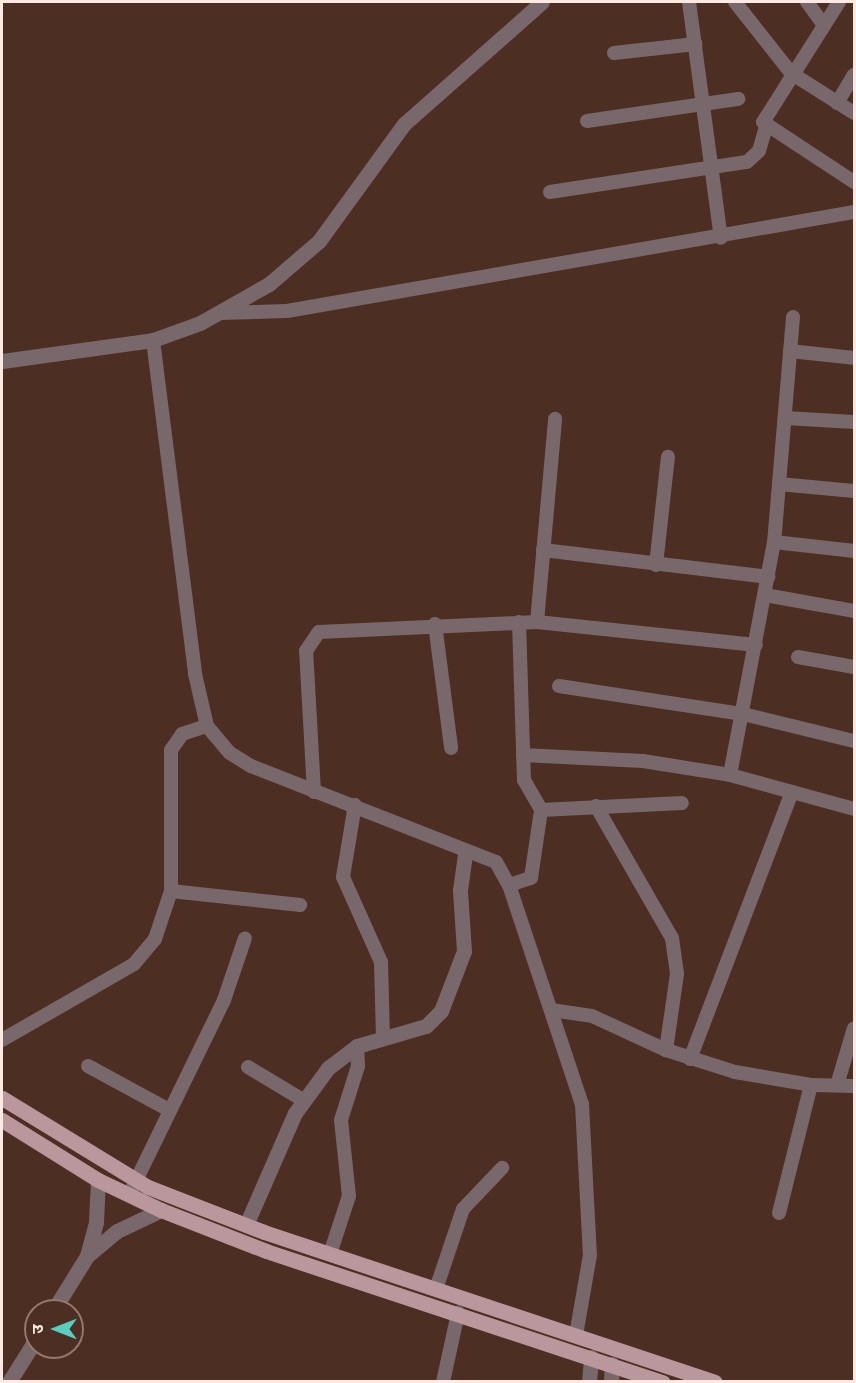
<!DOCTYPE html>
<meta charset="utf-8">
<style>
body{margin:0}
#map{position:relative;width:856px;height:1383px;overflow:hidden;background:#4d2e22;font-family:Helvetica,"Noto Sans Devanagari",sans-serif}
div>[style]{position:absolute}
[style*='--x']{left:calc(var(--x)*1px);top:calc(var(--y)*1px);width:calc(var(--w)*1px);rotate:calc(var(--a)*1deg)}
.minor>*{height:14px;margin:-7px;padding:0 7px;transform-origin:7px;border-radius:7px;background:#79686b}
.tertiary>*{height:15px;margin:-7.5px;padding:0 7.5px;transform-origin:7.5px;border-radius:7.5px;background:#79686b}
.primary>*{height:15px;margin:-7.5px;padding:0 7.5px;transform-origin:7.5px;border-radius:7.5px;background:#ba979d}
span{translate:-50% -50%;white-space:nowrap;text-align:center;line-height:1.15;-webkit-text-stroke:6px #4d2e22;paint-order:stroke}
.frame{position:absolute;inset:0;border:3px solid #feeae2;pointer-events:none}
.north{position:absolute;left:24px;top:1299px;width:60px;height:60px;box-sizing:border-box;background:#4d2e22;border:2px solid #94796f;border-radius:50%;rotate:270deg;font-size:16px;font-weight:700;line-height:24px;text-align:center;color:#feeae2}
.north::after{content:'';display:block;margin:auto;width:21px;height:27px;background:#59cebe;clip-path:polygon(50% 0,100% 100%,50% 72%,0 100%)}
</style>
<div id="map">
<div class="minor">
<div style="--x:689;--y:2;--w:238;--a:82.3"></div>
<div style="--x:735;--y:2;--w:90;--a:51.7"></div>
<div style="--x:791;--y:73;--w:75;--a:32.4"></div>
<div style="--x:807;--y:2;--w:29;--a:54"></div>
<div style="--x:839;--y:2;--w:142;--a:122.3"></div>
<div style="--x:763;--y:122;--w:109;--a:33.4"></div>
<div style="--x:614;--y:53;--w:82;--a:-6.3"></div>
<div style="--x:837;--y:103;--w:33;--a:-59"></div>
<div style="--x:587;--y:121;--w:153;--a:-8.3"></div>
<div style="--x:550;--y:192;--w:199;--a:-8.7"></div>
<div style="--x:747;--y:162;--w:16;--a:-43"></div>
<div style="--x:759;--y:151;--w:26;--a:-74"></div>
<div style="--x:220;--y:313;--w:67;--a:-1.7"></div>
<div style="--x:287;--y:311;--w:576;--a:-9.9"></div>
<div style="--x:793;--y:317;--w:226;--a:94.8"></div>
<div style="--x:774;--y:542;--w:237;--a:100.7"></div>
<div style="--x:730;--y:775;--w:129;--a:15.3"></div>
<div style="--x:153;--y:340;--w:337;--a:82.8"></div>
<div style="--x:195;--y:674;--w:53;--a:77"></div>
<div style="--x:207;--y:726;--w:35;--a:50"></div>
<div style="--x:230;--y:753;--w:25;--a:32"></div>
<div style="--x:251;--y:766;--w:263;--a:21.4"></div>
<div style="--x:496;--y:862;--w:26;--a:61"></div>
<div style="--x:509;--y:885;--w:231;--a:71.6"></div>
<div style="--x:582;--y:1104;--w:151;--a:87"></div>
<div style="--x:590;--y:1255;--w:81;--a:99.9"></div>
<div style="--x:790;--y:351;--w:64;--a:6.2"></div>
<div style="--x:785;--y:418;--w:69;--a:3.3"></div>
<div style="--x:779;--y:484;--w:75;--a:5.3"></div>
<div style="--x:774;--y:542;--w:81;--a:6.4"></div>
<div style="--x:543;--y:550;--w:227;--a:6.8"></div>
<div style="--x:656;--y:565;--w:109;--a:-83.7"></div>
<div style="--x:765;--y:595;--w:90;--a:10.2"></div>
<div style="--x:519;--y:622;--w:158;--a:88.2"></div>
<div style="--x:524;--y:780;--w:34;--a:60"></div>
<div style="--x:537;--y:622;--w:204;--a:-84.9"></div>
<div style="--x:435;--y:624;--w:125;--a:82.6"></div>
<div style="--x:798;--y:657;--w:57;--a:10.1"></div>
<div style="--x:559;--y:686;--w:186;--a:8.7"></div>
<div style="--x:743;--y:714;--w:114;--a:13.7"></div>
<div style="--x:523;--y:755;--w:120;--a:2.9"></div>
<div style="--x:643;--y:761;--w:88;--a:9.1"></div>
<div style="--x:314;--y:792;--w:141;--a:-93.2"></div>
<div style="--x:306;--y:651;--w:23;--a:-56"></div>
<div style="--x:319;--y:632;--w:218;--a:-2.6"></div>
<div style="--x:537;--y:622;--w:220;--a:6"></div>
<div style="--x:355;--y:805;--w:73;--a:99.5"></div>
<div style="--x:343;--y:877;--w:93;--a:65.9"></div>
<div style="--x:381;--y:962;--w:76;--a:88.5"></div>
<div style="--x:596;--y:806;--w:152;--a:60.1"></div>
<div style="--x:672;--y:938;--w:36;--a:82"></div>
<div style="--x:677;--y:974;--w:77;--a:98.2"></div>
<div style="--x:509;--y:885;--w:23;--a:-18"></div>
<div style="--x:531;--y:878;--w:69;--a:-81.6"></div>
<div style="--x:541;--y:810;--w:141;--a:-2.8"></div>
<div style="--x:171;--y:891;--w:130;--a:6.2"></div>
<div style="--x:551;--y:1010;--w:41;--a:8.3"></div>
<div style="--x:592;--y:1016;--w:81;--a:24.7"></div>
<div style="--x:666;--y:1050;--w:72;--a:17.7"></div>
<div style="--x:735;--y:1072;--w:77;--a:9.7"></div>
<div style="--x:811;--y:1085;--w:43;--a:1.3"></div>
<div style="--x:2;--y:1040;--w:152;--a:-29.9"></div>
<div style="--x:134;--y:964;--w:33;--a:-50"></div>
<div style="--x:155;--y:939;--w:51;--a:-71.6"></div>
<div style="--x:171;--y:891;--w:141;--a:-90"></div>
<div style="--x:171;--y:750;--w:19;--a:-55"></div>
<div style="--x:182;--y:734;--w:26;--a:-18"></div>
<div style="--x:690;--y:1059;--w:286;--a:-69.1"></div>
<div style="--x:88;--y:1066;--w:92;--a:28.5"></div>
<div style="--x:248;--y:1067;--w:64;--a:31"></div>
<div style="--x:837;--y:1085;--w:59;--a:-73.4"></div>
<div style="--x:129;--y:1195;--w:217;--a:-64"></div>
<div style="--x:224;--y:1000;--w:65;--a:-71.3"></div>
<div style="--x:779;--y:1213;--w:132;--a:-76"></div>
<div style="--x:330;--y:1254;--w:61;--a:-71.9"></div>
<div style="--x:349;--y:1196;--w:76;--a:-96"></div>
<div style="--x:341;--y:1120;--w:57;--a:-72.5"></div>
<div style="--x:358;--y:1066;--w:20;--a:-93"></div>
<div style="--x:436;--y:1289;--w:84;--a:-71.4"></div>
<div style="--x:463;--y:1209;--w:57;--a:-46.4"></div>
<div style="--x:443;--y:1382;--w:71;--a:-77.7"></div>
</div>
<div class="tertiary">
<div style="--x:2;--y:361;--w:152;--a:-7.9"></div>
<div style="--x:153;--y:340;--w:50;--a:-19.9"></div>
<div style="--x:200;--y:323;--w:79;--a:-29.5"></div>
<div style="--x:269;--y:284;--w:66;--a:-40.7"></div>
<div style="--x:319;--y:241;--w:145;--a:-54"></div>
<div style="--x:404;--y:124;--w:184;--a:-41.5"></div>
<div style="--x:246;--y:1225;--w:122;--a:-66.4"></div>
<div style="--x:295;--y:1113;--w:56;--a:-53.7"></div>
<div style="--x:328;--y:1068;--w:36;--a:-37"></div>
<div style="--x:357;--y:1046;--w:72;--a:-16.2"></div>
<div style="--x:426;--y:1026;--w:21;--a:-45"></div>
<div style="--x:441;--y:1011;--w:64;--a:-69"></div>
<div style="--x:464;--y:951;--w:61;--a:-93.8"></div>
<div style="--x:460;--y:890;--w:37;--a:-82"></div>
<div style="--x:87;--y:1256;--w:39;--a:-40"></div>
<div style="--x:117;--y:1231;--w:49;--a:-25.5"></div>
<div style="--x:53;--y:1311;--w:65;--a:-58.3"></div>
<div style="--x:87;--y:1256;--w:35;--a:-75"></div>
<div style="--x:96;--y:1222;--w:42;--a:-87.3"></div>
<div style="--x:9;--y:1382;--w:51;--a:-57.9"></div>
<div style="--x:589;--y:1382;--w:25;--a:-85"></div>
<div style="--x:611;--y:1382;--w:18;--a:-87"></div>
</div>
<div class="primary">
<div style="--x:2;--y:1098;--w:171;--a:31.4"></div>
<div style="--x:148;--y:1187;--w:124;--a:21.2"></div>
<div style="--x:264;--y:1232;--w:475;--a:18.4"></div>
<div style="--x:2;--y:1120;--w:113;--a:32"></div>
<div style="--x:98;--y:1180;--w:70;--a:25.5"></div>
<div style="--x:161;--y:1210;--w:113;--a:21.3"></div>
<div style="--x:266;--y:1251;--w:418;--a:18.3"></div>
</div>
<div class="frame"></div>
<div class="north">उ</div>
</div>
